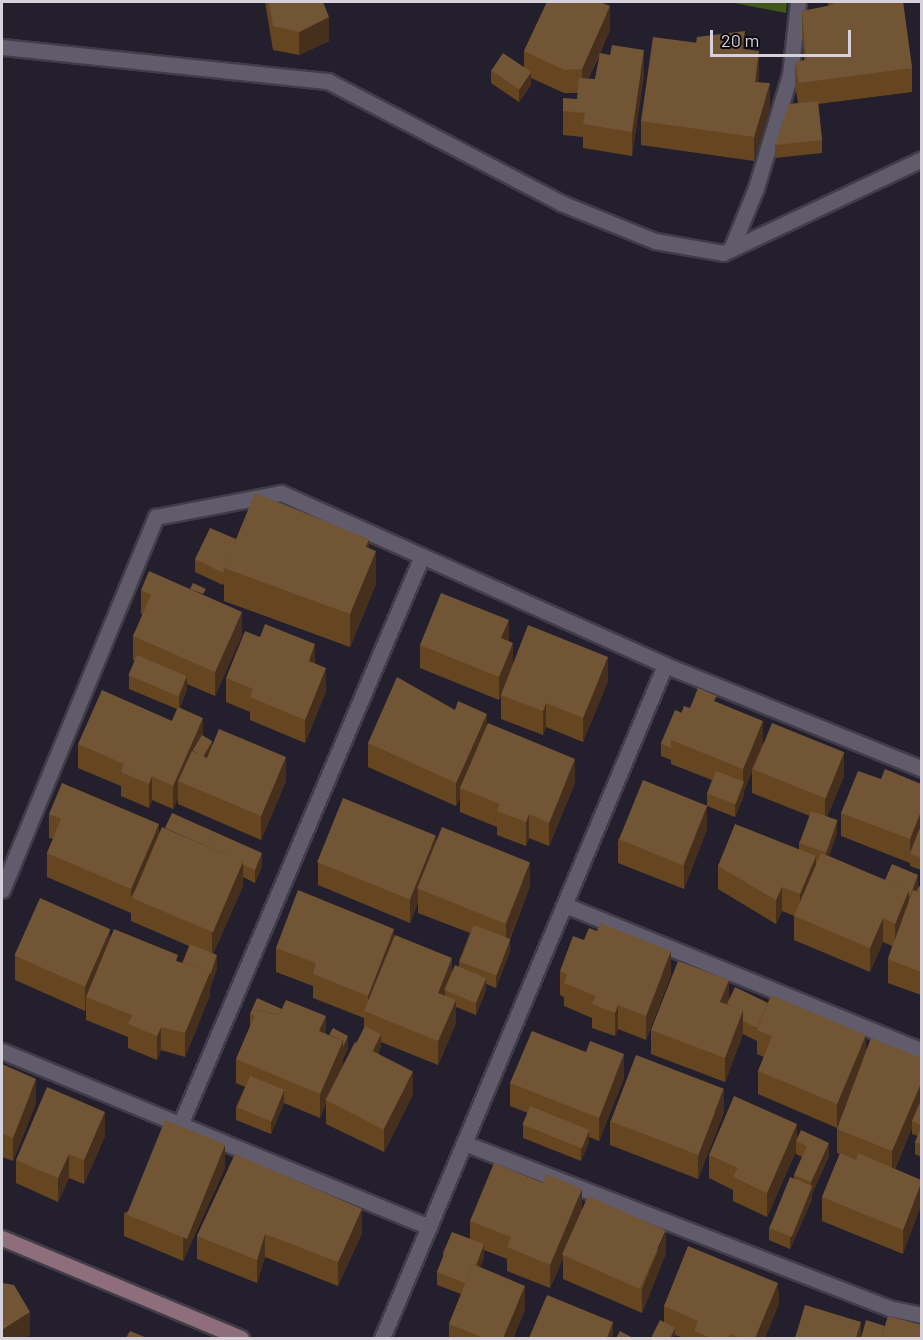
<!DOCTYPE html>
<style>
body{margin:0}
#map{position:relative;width:923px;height:1340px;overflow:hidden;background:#231f2c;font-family:Barlow,sans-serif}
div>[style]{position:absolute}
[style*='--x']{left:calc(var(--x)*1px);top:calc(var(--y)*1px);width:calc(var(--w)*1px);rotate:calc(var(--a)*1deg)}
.forest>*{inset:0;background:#41581a}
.roads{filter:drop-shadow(2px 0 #413d48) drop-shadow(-2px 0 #413d48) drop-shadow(0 2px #413d48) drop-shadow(0 -2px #413d48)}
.street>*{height:15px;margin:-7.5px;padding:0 7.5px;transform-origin:7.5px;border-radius:7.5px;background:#615c6b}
.secondary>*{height:15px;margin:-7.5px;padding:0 7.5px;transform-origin:7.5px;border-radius:7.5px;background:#8e6e7b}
.wall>*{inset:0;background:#664621}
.shaded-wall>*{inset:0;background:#46301d}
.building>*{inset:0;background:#725535;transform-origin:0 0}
span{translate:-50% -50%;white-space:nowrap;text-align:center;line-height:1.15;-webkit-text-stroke:5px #0c0a0f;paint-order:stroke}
.frame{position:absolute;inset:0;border:3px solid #d5d2db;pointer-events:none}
.scale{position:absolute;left:710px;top:30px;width:141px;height:27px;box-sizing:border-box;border:3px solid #d5d2db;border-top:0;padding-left:8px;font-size:18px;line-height:21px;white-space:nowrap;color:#d5d2db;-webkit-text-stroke:4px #0c0a0f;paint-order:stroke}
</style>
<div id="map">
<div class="forest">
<div style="clip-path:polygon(729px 2px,787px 2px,786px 13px)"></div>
</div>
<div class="roads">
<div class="street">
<div style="--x:2;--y:47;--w:328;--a:6"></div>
<div style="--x:328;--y:81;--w:263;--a:27.6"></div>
<div style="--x:561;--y:203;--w:101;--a:22"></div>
<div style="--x:655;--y:241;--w:69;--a:10"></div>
<div style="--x:723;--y:253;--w:220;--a:-25.3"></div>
<div style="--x:731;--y:249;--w:66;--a:-67.7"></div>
<div style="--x:756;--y:188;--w:118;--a:-73.3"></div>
<div style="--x:790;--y:75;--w:73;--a:-83.7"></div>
<div style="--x:2;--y:890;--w:404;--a:-67.6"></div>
<div style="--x:156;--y:517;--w:127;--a:-10.9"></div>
<div style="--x:281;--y:493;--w:421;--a:24.1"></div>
<div style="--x:665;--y:665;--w:277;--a:22"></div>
<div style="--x:565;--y:905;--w:386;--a:22.2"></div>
<div style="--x:2;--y:1051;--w:462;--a:22.4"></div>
<div style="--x:180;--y:1125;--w:618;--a:-66.96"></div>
<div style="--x:464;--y:1143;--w:456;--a:21.2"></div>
<div style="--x:889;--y:1308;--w:34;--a:12"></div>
<div style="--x:382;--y:1338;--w:730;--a:-67.19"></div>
</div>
<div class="secondary">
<div style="--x:2;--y:1238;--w:259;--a:22.7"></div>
</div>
</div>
<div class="wall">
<div style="clip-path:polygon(265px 2px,323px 2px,329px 41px,299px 55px,273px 50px)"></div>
<div style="clip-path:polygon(evenodd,547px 2px,604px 2px,603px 3px,610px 30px,600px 53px,644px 74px,632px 156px,583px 148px,583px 137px,563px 135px,563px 111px,577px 99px,578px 93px,564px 93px,531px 78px,531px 85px,519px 102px,491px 83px,491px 70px,524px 68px,524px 51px,547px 2px,600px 54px,595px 79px,588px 79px,600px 54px)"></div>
<div style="clip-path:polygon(828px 2px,903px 2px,912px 68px,912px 92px,818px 104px,822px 140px,822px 153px,775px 158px,775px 145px,798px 103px,795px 85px,795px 62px,804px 60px,802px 34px,802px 11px,828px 6px)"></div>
<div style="clip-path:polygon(696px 43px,745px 43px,744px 49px,759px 75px,758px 82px,770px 107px,754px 161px,641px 145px,641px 121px)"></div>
<div style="clip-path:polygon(236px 539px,369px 548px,376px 584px,350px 647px,224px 601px,224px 583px,223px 585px,195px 572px,195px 559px)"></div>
<div style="clip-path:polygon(141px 590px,206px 596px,242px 635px,215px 696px,187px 684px,187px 689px,180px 707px,203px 736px,212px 745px,286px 781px,261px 840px,178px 804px,178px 798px,173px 809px,152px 800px,149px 808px,121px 796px,121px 786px,78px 768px,78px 744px,172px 721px,177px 709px,129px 689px,129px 676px,135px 661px,133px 660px,133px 636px,143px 615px,141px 614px)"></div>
<div style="clip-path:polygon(509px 641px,513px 664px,608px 681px,583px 742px,546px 727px,543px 735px,501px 719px,501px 696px,499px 700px,420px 668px,420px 645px)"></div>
<div style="clip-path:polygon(315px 663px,326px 691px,305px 743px,250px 720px,250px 712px,226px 702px,226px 678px)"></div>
<div style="clip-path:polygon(717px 702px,763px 743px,844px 776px,827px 817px,837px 833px,829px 856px,885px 880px,918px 888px,921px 887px,921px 995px,888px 983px,888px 959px,892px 946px,883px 942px,870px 972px,794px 940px,794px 916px,782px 911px,776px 924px,718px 889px,718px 866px,799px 850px,799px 843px,810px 816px,752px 793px,752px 771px,744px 791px,744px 795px,735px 817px,707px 806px,707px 829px,684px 889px,618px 863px,618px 839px,707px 805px,707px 793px,712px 780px,671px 764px,671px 760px,661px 756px,661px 743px,682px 713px,690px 708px)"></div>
<div style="clip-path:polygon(487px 725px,575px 783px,549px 846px,529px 838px,526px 846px,497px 835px,497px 827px,460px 812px,460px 798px,456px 806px,368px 767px,368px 743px)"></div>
<div style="clip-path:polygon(881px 779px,921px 784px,921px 870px,910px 866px,910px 863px,841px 836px,841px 813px)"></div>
<div style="clip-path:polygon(49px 814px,159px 833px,262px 866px,255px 883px,243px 877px,243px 886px,213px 954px,217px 968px,210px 988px,210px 995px,185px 1057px,161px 1050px,157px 1060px,128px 1048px,128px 1037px,86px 1020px,86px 1007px,85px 1011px,15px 980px,15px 956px,110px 940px,182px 963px,189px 946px,131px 921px,131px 913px,47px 877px,47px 853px,53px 839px,49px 838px)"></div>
<div style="clip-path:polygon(436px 843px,530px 886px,510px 939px,510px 951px,496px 988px,486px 984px,486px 990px,476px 1015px,456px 1007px,456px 1023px,438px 1065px,381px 1042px,381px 1046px,378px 1053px,413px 1094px,384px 1152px,326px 1124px,326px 1103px,320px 1118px,284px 1103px,271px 1134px,236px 1120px,236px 1107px,245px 1087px,236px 1083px,236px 1059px,250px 1027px,250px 1014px,326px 1034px,348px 1048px,343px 1059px,343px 1065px,337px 1079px,358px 1044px,364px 1028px,364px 1018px,313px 998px,313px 986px,276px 972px,276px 948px,394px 939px,452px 972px,459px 966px,459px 961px,470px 933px,418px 913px,418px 902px,410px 923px,318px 885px,318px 862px)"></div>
<div style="clip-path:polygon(560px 971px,671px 975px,646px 1040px,618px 1029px,615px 1036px,592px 1028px,592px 1018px,564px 1006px,564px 997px,560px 995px)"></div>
<div style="clip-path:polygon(729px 999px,866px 1049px,921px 1058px,921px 1157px,915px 1154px,915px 1142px,918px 1136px,912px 1134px,912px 1128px,895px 1169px,921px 1180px,903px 1254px,822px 1221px,822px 1197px,840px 1154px,837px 1153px,837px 1129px,842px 1116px,837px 1128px,758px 1094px,758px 1071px,764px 1057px,757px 1054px,757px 1041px,743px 1034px,725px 1082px,651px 1054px,651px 1030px)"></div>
<div style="clip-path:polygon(2px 1064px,36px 1103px,13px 1161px,2px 1157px)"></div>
<div style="clip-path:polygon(624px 1078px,599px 1141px,589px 1137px,589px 1142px,581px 1161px,523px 1138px,523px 1125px,528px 1113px,510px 1106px,510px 1083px)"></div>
<div style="clip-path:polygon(724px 1112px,698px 1179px,610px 1145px,610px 1121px)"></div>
<div style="clip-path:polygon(105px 1136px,84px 1184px,69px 1178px,58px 1202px,16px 1183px,16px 1160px)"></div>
<div style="clip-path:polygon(797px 1138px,829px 1156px,812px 1194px,812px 1199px,790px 1249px,769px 1240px,769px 1228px,794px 1179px,794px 1175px,802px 1157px,796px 1154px,796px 1151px,767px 1217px,733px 1201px,733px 1190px,709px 1178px,709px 1155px)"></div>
<div style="clip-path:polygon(235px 1154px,362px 1233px,338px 1286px,265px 1257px,257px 1283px,197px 1259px,197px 1236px)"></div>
<div style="clip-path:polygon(225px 1168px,183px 1261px,124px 1236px,124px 1213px)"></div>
<div style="clip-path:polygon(582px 1211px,666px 1253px,642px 1313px,563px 1279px,563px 1259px,550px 1288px,507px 1271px,507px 1259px,484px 1250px,484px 1257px,480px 1267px,525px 1310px,513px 1338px,449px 1338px,449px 1324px,461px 1294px,437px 1285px,437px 1272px,443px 1257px,443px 1253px,470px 1239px,470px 1221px)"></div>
<div style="clip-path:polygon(778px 1288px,779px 1301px,765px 1338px,684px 1338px,675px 1335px,675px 1338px,652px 1338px,652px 1336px,664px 1322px,664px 1306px)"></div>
</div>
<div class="shaded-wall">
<div style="clip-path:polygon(610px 6px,610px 30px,582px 92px,582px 69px)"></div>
<div style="clip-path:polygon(329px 17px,329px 41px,299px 55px,299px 32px)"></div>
<div style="clip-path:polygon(745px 31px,745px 43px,741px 71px,741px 59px)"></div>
<div style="clip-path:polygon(644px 50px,644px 74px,632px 156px,632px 132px)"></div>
<div style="clip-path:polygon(759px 51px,759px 75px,755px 105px,755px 82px)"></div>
<div style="clip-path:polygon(531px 72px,531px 85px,519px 102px,519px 89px)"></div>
<div style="clip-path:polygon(770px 83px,770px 107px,754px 161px,754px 137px)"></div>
<div style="clip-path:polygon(369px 539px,369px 567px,376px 551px,376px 584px,350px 647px,350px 614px,366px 547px)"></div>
<div style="clip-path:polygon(242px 612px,242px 635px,215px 696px,215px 672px)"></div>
<div style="clip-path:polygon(509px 620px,509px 643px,501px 638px)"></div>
<div style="clip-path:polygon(513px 643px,513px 667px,499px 700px,499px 677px)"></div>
<div style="clip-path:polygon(315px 644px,315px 668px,309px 661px)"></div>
<div style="clip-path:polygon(608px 657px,608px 681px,583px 742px,583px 718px)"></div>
<div style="clip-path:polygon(326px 668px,326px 691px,305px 743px,305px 720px)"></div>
<div style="clip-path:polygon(187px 676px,187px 689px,179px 710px,179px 697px)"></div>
<div style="clip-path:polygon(546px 703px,546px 727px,543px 735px,543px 711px)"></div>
<div style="clip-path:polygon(487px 714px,487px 738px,460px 788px,460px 798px,456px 806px,456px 783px)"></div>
<div style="clip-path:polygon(203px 718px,203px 742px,178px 781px,178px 798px,173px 809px,173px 786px)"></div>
<div style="clip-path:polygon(763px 721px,763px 744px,752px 769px,752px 771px,744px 791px,744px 795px,735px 817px,735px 804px,743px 784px,743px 769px)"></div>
<div style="clip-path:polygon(212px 741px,212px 753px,203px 769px,203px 756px)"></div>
<div style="clip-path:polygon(844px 752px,844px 776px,825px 822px,825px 798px)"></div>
<div style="clip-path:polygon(286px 757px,286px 781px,261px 840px,261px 816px)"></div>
<div style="clip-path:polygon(575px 759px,575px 783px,549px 846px,549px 823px)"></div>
<div style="clip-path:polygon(152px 776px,152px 800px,149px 808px,149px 784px)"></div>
<div style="clip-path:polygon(707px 806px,707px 829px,684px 889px,684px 865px)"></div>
<div style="clip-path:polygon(921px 811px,921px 835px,910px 853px,910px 839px)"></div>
<div style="clip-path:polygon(529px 814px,529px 838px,526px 846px,526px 822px)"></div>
<div style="clip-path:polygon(837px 820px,837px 833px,826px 865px,826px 852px)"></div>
<div style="clip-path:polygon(159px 824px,159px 848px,131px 897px,131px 889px)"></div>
<div style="clip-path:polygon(436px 835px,436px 858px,418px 889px,418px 902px,410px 923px,410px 899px)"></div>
<div style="clip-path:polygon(262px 853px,262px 866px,255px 883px,255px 870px)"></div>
<div style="clip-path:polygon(816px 856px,816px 880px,800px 918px,800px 894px)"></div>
<div style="clip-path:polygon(243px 862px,243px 886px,212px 956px,212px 932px)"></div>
<div style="clip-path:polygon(530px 863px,530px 886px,506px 947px,506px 924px)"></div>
<div style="clip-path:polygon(918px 875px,918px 888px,910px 909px,910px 896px)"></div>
<div style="clip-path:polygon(782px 887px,782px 911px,776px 924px,776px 900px)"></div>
<div style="clip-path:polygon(909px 890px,909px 914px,895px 947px,895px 924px)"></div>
<div style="clip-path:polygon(883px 918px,883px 942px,870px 972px,870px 948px)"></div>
<div style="clip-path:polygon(110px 929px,110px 953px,86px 997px,86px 1007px,85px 1011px,85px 987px)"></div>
<div style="clip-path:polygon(394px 929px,394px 952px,368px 1013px,368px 996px)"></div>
<div style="clip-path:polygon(510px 939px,510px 951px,496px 988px,496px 975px)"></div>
<div style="clip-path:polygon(671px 951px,671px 975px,646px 1040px,646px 1016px)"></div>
<div style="clip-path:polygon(217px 955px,217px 968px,210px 988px,210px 975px)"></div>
<div style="clip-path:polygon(452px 958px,452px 981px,445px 990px,445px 999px,438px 993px)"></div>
<div style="clip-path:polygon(210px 972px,210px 995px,185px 1057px,185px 1033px)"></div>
<div style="clip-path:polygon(486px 978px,486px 990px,476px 1015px,476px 1002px)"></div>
<div style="clip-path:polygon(729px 980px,729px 1004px,726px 1013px,720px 1002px)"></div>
<div style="clip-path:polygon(456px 1000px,456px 1023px,438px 1065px,438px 1041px)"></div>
<div style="clip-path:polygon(618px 1005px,618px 1029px,615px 1036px,615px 1013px)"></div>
<div style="clip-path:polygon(743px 1010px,743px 1034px,725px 1082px,725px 1058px)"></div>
<div style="clip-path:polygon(326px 1016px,326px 1040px,319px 1031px)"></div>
<div style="clip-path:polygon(161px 1027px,161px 1050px,157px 1060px,157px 1036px)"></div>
<div style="clip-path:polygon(381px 1034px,381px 1046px,370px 1069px,370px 1057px)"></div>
<div style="clip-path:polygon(866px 1035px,866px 1059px,837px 1128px,837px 1104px)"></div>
<div style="clip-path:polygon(348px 1036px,348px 1048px,343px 1059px,343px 1047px)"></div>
<div style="clip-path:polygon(343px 1041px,343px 1065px,327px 1101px,326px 1100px,326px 1103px,320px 1118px,320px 1094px)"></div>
<div style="clip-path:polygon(624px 1054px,624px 1078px,599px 1141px,599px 1118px)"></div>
<div style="clip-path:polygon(413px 1071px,413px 1094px,384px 1152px,384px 1129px)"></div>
<div style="clip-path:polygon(36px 1079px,36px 1103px,13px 1161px,13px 1138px)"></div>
<div style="clip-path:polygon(921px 1083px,921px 1107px,912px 1121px,912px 1128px,892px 1175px,892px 1151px)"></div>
<div style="clip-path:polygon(724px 1089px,724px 1112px,698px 1179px,698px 1156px)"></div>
<div style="clip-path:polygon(284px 1090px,284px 1103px,271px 1134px,271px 1122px)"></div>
<div style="clip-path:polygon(105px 1112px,105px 1136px,84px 1184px,84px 1160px)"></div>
<div style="clip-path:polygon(797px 1124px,797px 1142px,796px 1141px,796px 1151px,767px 1217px,767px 1193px)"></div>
<div style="clip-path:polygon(589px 1130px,589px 1142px,581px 1161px,581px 1148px)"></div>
<div style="clip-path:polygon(829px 1143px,829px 1156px,812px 1194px,812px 1199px,790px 1249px,790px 1236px,811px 1188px,811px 1182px)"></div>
<div style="clip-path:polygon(225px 1144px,225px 1168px,183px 1261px,183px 1237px)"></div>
<div style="clip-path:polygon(69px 1154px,69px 1178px,58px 1202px,58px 1178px)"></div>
<div style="clip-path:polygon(921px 1183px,921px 1206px,903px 1254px,903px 1230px)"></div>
<div style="clip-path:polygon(582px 1189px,582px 1213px,563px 1255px,563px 1259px,550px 1288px,550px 1265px)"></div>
<div style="clip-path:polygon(362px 1209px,362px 1233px,338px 1286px,338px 1262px)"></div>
<div style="clip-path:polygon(666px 1230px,666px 1253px,642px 1313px,642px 1289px)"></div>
<div style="clip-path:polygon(265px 1234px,265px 1257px,257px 1283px,257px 1260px)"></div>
<div style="clip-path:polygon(484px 1244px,484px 1257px,469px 1297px,469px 1285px)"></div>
<div style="clip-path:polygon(778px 1283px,778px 1292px,779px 1289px,779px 1301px,778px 1307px,765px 1338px,755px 1338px)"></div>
<div style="clip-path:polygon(525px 1286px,525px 1310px,513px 1338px,503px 1338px)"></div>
<div style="clip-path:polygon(30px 1312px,30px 1335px,25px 1338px,2px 1338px,2px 1330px)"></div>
<div style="clip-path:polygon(613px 1322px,613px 1338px,607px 1338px)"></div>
<div style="clip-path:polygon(861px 1322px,861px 1338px,856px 1338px)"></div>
<div style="clip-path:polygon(675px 1328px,675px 1338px,670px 1338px)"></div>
</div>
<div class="building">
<div style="clip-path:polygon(269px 2px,323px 2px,329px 17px,299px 32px,273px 26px)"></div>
<div style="clip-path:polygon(547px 2px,600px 2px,610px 6px,582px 69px,564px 70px,524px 51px)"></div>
<div style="clip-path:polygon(832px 2px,903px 2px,912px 68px,799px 83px,795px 62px,806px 60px,802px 11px,833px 5px)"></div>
<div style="clip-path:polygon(745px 31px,742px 49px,696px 43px,697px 37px)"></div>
<div style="clip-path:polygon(653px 37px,759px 51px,755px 82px,770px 83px,754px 137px,641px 121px)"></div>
<div style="clip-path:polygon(612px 45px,644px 50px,632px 132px,583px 124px,585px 113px,563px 111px,563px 98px,577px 99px,579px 78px,595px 79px,600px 53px,610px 55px)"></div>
<div style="left:503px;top:53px;width:34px;height:21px;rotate:34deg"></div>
<div style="clip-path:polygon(818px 101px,822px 140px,775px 145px,789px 104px)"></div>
<div style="clip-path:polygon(255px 493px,369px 539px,366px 547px,376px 551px,350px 614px,224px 568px)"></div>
<div style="clip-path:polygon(210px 528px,236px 539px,224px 568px,223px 573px,195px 559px)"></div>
<div style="clip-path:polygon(149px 571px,242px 612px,215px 672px,133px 636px,151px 595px,141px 590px)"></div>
<div style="clip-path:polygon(193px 583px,206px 589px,203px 594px,190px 589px)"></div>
<div style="clip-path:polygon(441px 593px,509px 620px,501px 638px,513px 643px,499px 677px,420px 645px)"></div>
<div style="clip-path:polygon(265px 624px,315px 644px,309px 661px,326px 668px,305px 720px,250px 697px,253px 689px,226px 678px,245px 631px,260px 637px)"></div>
<div style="clip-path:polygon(528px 625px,608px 657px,583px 718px,546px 703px,543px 711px,501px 695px)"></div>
<div style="left:137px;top:655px;width:54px;height:22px;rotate:23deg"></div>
<div style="clip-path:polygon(397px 677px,455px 710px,458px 701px,487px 714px,456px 783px,368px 743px)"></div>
<div style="clip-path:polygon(698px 688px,717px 696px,714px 701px,763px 721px,743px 769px,671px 740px,684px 706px,690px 708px)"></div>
<div style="clip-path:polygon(102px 690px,172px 721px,178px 707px,203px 718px,173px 786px,152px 776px,149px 784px,121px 772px,124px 764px,78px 744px)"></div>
<div style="clip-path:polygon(675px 710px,682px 713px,671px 740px,671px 748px,661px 743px)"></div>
<div style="clip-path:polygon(488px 723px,575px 759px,549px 823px,529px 814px,526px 822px,497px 811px,500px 804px,460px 788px)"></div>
<div style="left:772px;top:723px;width:78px;height:50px;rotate:22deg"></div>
<div style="clip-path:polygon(219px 729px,286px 757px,261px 816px,178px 781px,192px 751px,207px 758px)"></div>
<div style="left:202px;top:735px;width:12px;height:18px;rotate:31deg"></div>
<div style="clip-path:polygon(885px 769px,921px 784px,921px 811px,910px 839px,841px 813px,858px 771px,881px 779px)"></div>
<div style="left:716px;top:771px;width:30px;height:24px;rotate:21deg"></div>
<div style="left:643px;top:780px;width:69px;height:64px;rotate:22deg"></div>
<div style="clip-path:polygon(62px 783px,159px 824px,131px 889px,47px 853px,61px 819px,49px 814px)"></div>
<div style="left:343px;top:798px;width:100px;height:69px;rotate:22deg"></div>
<div style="left:811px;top:811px;width:28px;height:34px;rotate:19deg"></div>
<div style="clip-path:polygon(172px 813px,262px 853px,255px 870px,243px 865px,243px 862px,165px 828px)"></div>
<div style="clip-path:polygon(735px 824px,816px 856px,800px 894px,782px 887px,776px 900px,718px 866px)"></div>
<div style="clip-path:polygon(921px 825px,921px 858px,910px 853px)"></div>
<div style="left:162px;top:827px;width:88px;height:77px;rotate:23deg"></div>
<div style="left:442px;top:827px;width:95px;height:66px;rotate:22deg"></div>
<div style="clip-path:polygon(821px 853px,909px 890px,895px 924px,883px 918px,870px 948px,794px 916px)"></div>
<div style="clip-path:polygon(892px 864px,918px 875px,910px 896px,909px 896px,909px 890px,885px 880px)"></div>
<div style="clip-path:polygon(919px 886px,921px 887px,921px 893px,917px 891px)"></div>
<div style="clip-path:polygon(298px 890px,394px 929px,368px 996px,313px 974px,316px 963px,276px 948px)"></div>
<div style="clip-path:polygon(913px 890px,921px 893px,921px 972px,888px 959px)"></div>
<div style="left:40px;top:898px;width:77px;height:63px;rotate:24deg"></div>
<div style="clip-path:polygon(600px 923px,671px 951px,646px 1016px,618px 1005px,615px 1013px,592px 1004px,596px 996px,564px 983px,567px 974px,560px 971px,573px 936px,584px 940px,589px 928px,597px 931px)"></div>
<div style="left:474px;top:925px;width:39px;height:39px;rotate:21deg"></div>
<div style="clip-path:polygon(114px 929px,178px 955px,176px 961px,210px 972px,185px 1033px,161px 1027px,157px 1036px,128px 1024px,132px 1015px,86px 997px)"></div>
<div style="clip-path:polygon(395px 935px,452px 958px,438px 993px,456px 1000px,438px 1041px,364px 1011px)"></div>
<div style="clip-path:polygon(190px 944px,217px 955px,210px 975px,210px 972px,183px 963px)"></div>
<div style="clip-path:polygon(678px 961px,729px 980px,720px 1002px,743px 1010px,725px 1058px,651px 1030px)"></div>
<div style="left:455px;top:965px;width:34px;height:27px;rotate:23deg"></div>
<div style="clip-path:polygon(735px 987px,768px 1003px,757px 1028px,743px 1021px,743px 1010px,727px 1004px)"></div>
<div style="clip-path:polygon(771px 995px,866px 1035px,837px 1104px,758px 1071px,772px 1036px,757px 1030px)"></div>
<div style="clip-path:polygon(257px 998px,282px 1009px,279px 1015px,257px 1010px,255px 1016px,250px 1014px)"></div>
<div style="clip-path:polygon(286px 1000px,326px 1016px,319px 1031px,343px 1041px,320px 1094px,236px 1059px,257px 1010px,279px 1015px)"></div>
<div style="left:365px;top:1026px;width:18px;height:19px;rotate:27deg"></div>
<div style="clip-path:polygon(333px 1028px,348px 1036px,343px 1047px,343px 1041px,329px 1035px)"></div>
<div style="clip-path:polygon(532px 1031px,586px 1052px,590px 1041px,624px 1054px,599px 1118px,510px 1083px)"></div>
<div style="clip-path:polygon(871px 1038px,921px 1058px,921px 1083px,892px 1151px,837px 1129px)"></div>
<div style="left:355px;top:1042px;width:65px;height:65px;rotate:27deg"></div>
<div style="left:636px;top:1055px;width:94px;height:71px;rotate:21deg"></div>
<div style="clip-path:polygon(2px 1064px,36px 1079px,13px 1138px,2px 1133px)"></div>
<div style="left:250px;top:1076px;width:37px;height:34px;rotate:22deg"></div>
<div style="clip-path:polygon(47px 1087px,105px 1112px,84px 1160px,69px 1154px,58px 1178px,16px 1160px)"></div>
<div style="clip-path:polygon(734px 1096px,797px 1124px,767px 1193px,733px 1177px,738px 1168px,709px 1155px)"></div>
<div style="clip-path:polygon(921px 1100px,921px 1125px,912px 1121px)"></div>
<div style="left:530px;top:1106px;width:64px;height:20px;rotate:22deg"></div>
<div style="left:165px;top:1120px;width:65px;height:102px;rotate:22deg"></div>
<div style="clip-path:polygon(921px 1127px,921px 1144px,915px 1142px)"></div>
<div style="clip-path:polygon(801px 1130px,829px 1143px,811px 1182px,794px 1175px,807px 1146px,796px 1141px)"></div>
<div style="clip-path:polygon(840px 1153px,856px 1160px,858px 1153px,921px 1180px,921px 1183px,903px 1230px,822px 1197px)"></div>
<div style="clip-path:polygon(235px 1154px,362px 1209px,338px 1262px,265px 1234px,257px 1260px,197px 1236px)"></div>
<div style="clip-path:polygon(494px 1163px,543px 1183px,546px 1174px,582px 1189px,550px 1265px,507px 1247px,511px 1237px,470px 1221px)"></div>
<div style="left:790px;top:1177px;width:24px;height:55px;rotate:22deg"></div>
<div style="left:588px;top:1196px;width:85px;height:64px;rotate:24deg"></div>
<div style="clip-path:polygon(452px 1232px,484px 1244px,476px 1265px,473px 1264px,465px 1283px,437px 1272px,444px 1254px,456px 1258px,443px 1253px)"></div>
<div style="clip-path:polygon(688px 1246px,778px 1283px,755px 1338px,741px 1338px,730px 1334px,728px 1338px,711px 1338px,694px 1331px,698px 1321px,664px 1306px)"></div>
<div style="clip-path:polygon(473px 1264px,525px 1286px,503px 1338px,484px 1338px,449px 1324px)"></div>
<div style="clip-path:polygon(2px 1283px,14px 1285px,30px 1312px,2px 1330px)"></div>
<div style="clip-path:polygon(547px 1295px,613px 1322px,607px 1338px,529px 1338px)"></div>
<div style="clip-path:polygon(805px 1305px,861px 1322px,856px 1338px,795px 1338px)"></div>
<div style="clip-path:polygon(888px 1316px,921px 1325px,921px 1338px,881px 1338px)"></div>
<div style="clip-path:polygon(660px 1320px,675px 1328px,670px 1338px,656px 1338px,652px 1336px)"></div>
<div style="clip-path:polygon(866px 1320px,885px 1326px,881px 1338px,861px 1338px)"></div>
<div style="clip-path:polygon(130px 1331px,147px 1338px,126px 1338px)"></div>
<div style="clip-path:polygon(620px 1331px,633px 1338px,616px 1338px)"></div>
</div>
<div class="frame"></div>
<div class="scale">20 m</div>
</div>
